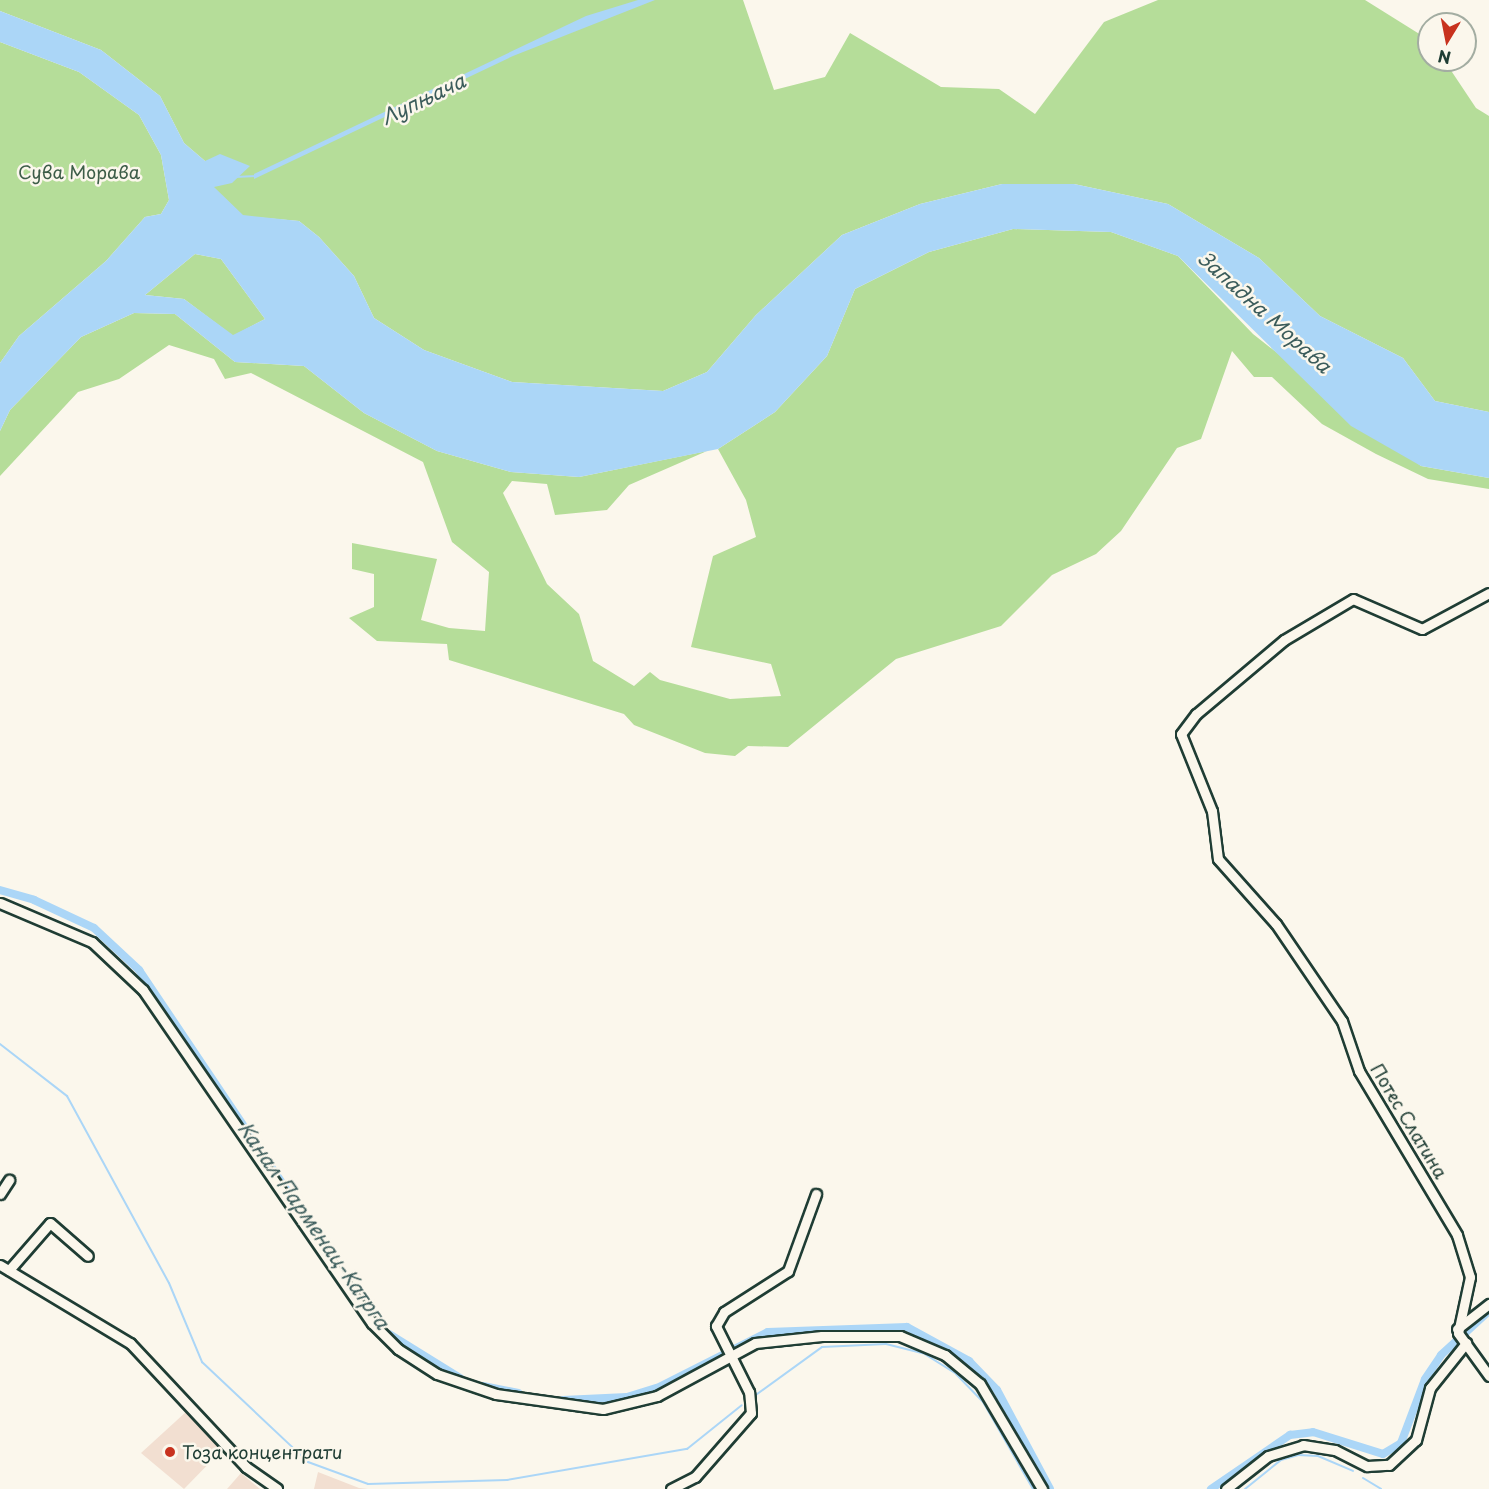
<!DOCTYPE html>
<meta charset="utf-8">
<style>
body{margin:0}
#map{position:relative;width:1489px;height:1489px;overflow:hidden;background:#fbf7ec;font-family:"Playpen Sans",sans-serif}
div>[style]{position:absolute}
[style*='--x']{left:calc(var(--x)*1px);top:calc(var(--y)*1px);width:calc(var(--w)*1px);rotate:calc(var(--a)*1deg)}
.built>*{inset:0;background:#f2dfd1}
.green>*{inset:0;background:#b5dd99}
.water>*{inset:0;background:#abd6f7}
.stream>*{height:2px;margin:-1px;padding:0 1px;transform-origin:1px;border-radius:1px;background:#abd6f7}
.canal>*{height:8px;margin:-4px;padding:0 4px;transform-origin:4px;border-radius:4px;background:#abd6f7}
.roads{filter:drop-shadow(2px 0 #1f3d34) drop-shadow(-2px 0 #1f3d34) drop-shadow(0 2px #1f3d34) drop-shadow(0 -2px #1f3d34)}
.minor>*{height:9px;margin:-4.5px;padding:0 4.5px;transform-origin:4.5px;border-radius:4.5px;background:#fbf7ec}
.dots>*{width:16px;height:16px;translate:-50% -50%;box-sizing:border-box;border:3px solid #fbf7ec;border-radius:50%}
span{translate:-50% -50%;white-space:nowrap;text-align:center;line-height:1.15;-webkit-text-stroke:5px #fbf7ec;paint-order:stroke}
.park-label{font-size:18px;color:#3d5d48}
.street-label{font-size:18px;color:#1f3d34}
.poi-label{font-size:18px;color:#1f3d34}
.left{translate:0 -50%;text-align:left}
.water-label{font-size:20px;color:#3b5c5b;font-style:italic}
.north{position:absolute;left:1417px;top:12px;width:60px;height:60px;box-sizing:border-box;background:#fbf7ec;border:2px solid #a3ada2;border-radius:50%;rotate:190deg;font-size:16px;font-weight:700;line-height:24px;text-align:center;color:#1f3d34}
.north::after{content:'';display:block;margin:auto;width:21px;height:27px;background:#c8321e;clip-path:polygon(50% 0,100% 100%,50% 72%,0 100%)}
</style>
<div id="map">
<div class="built">
<div style="clip-path:polygon(187px 1411px,223px 1449px,184px 1489px,141px 1453px)"></div>
<div style="clip-path:polygon(318px 1472px,359px 1488px,368px 1489px,314px 1489px)"></div>
<div style="clip-path:polygon(241px 1473px,260px 1489px,227px 1489px)"></div>
</div>
<div class="green">
<div style="clip-path:polygon(0 0,743px 0,774px 90px,825px 77px,850px 33px,941px 87px,999px 89px,1035px 114px,1104px 22px,1158px 0,1365px 0,1429px 40px,1429px 60px,1444px 60px,1476px 108px,1489px 116px,1489px 412px,1435px 401px,1403px 358px,1320px 316px,1259px 258px,1168px 204px,1074px 184px,1002px 184px,920px 204px,842px 235px,756px 315px,707px 372px,663px 391px,512px 382px,424px 350px,374px 318px,354px 276px,319px 237px,299px 221px,243px 216px,213px 187px,205px 161px,184px 143px,160px 96px,101px 50px,0 11px)"></div>
<div style="clip-path:polygon(0 42px,79px 72px,139px 115px,161px 155px,169px 200px,161px 214px,145px 217px,106px 261px,19px 336px,0 363px)"></div>
<div style="clip-path:polygon(1013px 229px,1111px 232px,1178px 256px,1253px 334px,1421px 466px,1489px 478px,1489px 489px,1428px 479px,1376px 454px,1322px 424px,1272px 377px,1254px 377px,1232px 351px,1201px 439px,1177px 448px,1121px 531px,1096px 554px,1052px 575px,1001px 626px,896px 659px,788px 747px,748px 746px,735px 756px,705px 753px,634px 725px,624px 714px,449px 660px,447px 644px,377px 641px,349px 618px,374px 607px,374px 574px,352px 569px,352px 543px,437px 559px,421px 620px,449px 628px,485px 631px,489px 572px,452px 542px,423px 462px,251px 373px,225px 379px,214px 359px,169px 345px,119px 379px,78px 392px,0 476px,0 431px,10px 410px,81px 337px,134px 313px,175px 314px,235px 362px,304px 366px,364px 413px,437px 451px,511px 472px,579px 477px,707px 451px,629px 485px,607px 510px,555px 515px,547px 484px,512px 481px,503px 493px,547px 584px,579px 614px,593px 661px,634px 686px,650px 672px,660px 680px,730px 699px,781px 696px,771px 664px,691px 647px,713px 556px,756px 537px,746px 500px,718px 449px,775px 412px,827px 356px,855px 289px,929px 252px)"></div>
<div style="clip-path:polygon(195px 254px,221px 259px,265px 319px,233px 336px,184px 299px,145px 295px)"></div>
</div>
<div class="water">
<div style="clip-path:polygon(638px 0,655px 0,513px 56px,254px 179px,254px 174px,586px 16px)"></div>
<div style="clip-path:polygon(evenodd,0 11px,101px 50px,160px 96px,184px 143px,205px 161px,220px 154px,250px 166px,232px 183px,214px 187px,243px 215px,299px 221px,319px 237px,354px 276px,374px 318px,424px 350px,512px 382px,663px 391px,707px 372px,756px 315px,842px 235px,920px 204px,1002px 184px,1074px 184px,1168px 204px,1259px 258px,1320px 316px,1403px 358px,1435px 401px,1489px 412px,1489px 478px,1421px 466px,1351px 426px,1178px 256px,1111px 232px,1013px 229px,929px 252px,855px 289px,827px 356px,775px 412px,718px 449px,579px 477px,511px 472px,437px 451px,364px 413px,304px 366px,235px 362px,175px 314px,134px 313px,81px 337px,10px 410px,0 431px,0 363px,19px 336px,106px 261px,145px 217px,161px 214px,169px 200px,161px 155px,139px 115px,79px 72px,0 42px,0 11px,195px 254px,221px 259px,265px 319px,233px 335px,184px 299px,145px 295px,195px 254px)"></div>
</div>
<div class="stream">
<div style="--x:235;--y:177;--w:22;--a:-3"></div>
<div style="--x:0;--y:1044;--w:85;--a:37.8"></div>
<div style="--x:67;--y:1096;--w:213;--a:61.4"></div>
<div style="--x:169;--y:1283;--w:86;--a:67.3"></div>
<div style="--x:202;--y:1362;--w:146;--a:43.3"></div>
<div style="--x:308;--y:1462;--w:64;--a:20.1"></div>
<div style="--x:368;--y:1484;--w:139;--a:-1.6"></div>
<div style="--x:507;--y:1480;--w:183;--a:-9.8"></div>
<div style="--x:687;--y:1449;--w:70;--a:-38.7"></div>
<div style="--x:753;--y:1397;--w:85;--a:-35.9"></div>
<div style="--x:822;--y:1347;--w:64;--a:-2.7"></div>
<div style="--x:886;--y:1344;--w:38;--a:14"></div>
<div style="--x:923;--y:1353;--w:39;--a:32"></div>
<div style="--x:956;--y:1374;--w:39;--a:46"></div>
<div style="--x:983;--y:1402;--w:100;--a:60.1"></div>
<div style="--x:1363;--y:1478;--w:21;--a:31"></div>
<div style="--x:1245;--y:1489;--w:46;--a:-38.9"></div>
<div style="--x:1281;--y:1460;--w:18;--a:-16"></div>
<div style="--x:1298;--y:1455;--w:20;--a:3"></div>
<div style="--x:1318;--y:1456;--w:38;--a:23"></div>
</div>
<div class="canal">
<div style="--x:0;--y:890;--w:35;--a:16"></div>
<div style="--x:34;--y:900;--w:66;--a:25"></div>
<div style="--x:94;--y:928;--w:62;--a:43"></div>
<div style="--x:139;--y:970;--w:313;--a:56.1"></div>
<div style="--x:389;--y:1334;--w:84;--a:31.8"></div>
<div style="--x:483;--y:1386;--w:36;--a:11"></div>
<div style="--x:563;--y:1400;--w:64;--a:-2.7"></div>
<div style="--x:627;--y:1397;--w:31;--a:-17"></div>
<div style="--x:657;--y:1388;--w:124;--a:-26.8"></div>
<div style="--x:768;--y:1332;--w:139;--a:-2.1"></div>
<div style="--x:907;--y:1327;--w:71;--a:28.7"></div>
<div style="--x:969;--y:1361;--w:40;--a:46"></div>
<div style="--x:997;--y:1390;--w:112;--a:61.8"></div>
<div style="--x:1211;--y:1489;--w:96;--a:-34.4"></div>
<div style="--x:1290;--y:1435;--w:23;--a:-7"></div>
<div style="--x:1313;--y:1432;--w:73;--a:17.4"></div>
<div style="--x:1383;--y:1454;--w:21;--a:-31"></div>
<div style="--x:1401;--y:1443;--w:68;--a:-69.4"></div>
<div style="--x:1425;--y:1379;--w:29;--a:-56"></div>
<div style="--x:1441;--y:1355;--w:65;--a:-42.5"></div>
</div>
<div class="roads">
<div class="minor">
<div style="--x:1489;--y:593;--w:76;--a:151.8"></div>
<div style="--x:1422;--y:629;--w:75;--a:-156.5"></div>
<div style="--x:1353;--y:599;--w:80;--a:149.3"></div>
<div style="--x:1284;--y:640;--w:115;--a:139.9"></div>
<div style="--x:1196;--y:714;--w:25;--a:127"></div>
<div style="--x:1181;--y:734;--w:83;--a:68.1"></div>
<div style="--x:1212;--y:811;--w:48;--a:82.9"></div>
<div style="--x:1218;--y:859;--w:87;--a:48.3"></div>
<div style="--x:1276;--y:924;--w:117;--a:55.8"></div>
<div style="--x:1342;--y:1021;--w:53;--a:71.2"></div>
<div style="--x:1359;--y:1071;--w:191;--a:59.1"></div>
<div style="--x:1457;--y:1235;--w:44;--a:72.8"></div>
<div style="--x:1470;--y:1277;--w:57;--a:102.1"></div>
<div style="--x:1458;--y:1333;--w:53;--a:54.2"></div>
<div style="--x:0;--y:903;--w:100;--a:23"></div>
<div style="--x:92;--y:942;--w:70;--a:43.3"></div>
<div style="--x:143;--y:990;--w:404;--a:55.5"></div>
<div style="--x:372;--y:1323;--w:37;--a:45"></div>
<div style="--x:398;--y:1349;--w:46;--a:32.7"></div>
<div style="--x:437;--y:1374;--w:62;--a:18.7"></div>
<div style="--x:496;--y:1394;--w:108;--a:8"></div>
<div style="--x:603;--y:1409;--w:56;--a:-13.5"></div>
<div style="--x:657;--y:1396;--w:111;--a:-28.4"></div>
<div style="--x:755;--y:1343;--w:67;--a:-6"></div>
<div style="--x:822;--y:1336;--w:78;--a:0"></div>
<div style="--x:900;--y:1336;--w:49;--a:22.9"></div>
<div style="--x:945;--y:1355;--w:45;--a:39.6"></div>
<div style="--x:980;--y:1384;--w:122;--a:59.4"></div>
<div style="--x:0;--y:1194;--w:17;--a:-57"></div>
<div style="--x:0;--y:1265;--w:152;--a:31"></div>
<div style="--x:130;--y:1343;--w:170;--a:46.9"></div>
<div style="--x:246;--y:1467;--w:38;--a:35"></div>
<div style="--x:9;--y:1270;--w:62;--a:-48.9"></div>
<div style="--x:50;--y:1223;--w:50;--a:41"></div>
<div style="--x:1457;--y:1329;--w:41;--a:-38"></div>
<div style="--x:671;--y:1489;--w:27;--a:-27"></div>
<div style="--x:695;--y:1477;--w:85;--a:-48.8"></div>
<div style="--x:751;--y:1413;--w:21;--a:-95"></div>
<div style="--x:749;--y:1392;--w:74;--a:-116.6"></div>
<div style="--x:716;--y:1326;--w:16;--a:-60"></div>
<div style="--x:724;--y:1312;--w:76;--a:-32.6"></div>
<div style="--x:788;--y:1271;--w:82;--a:-70"></div>
<div style="--x:1226;--y:1489;--w:53;--a:-38.2"></div>
<div style="--x:1268;--y:1456;--w:37;--a:-17"></div>
<div style="--x:1303;--y:1445;--w:32;--a:9"></div>
<div style="--x:1335;--y:1450;--w:36;--a:27"></div>
<div style="--x:1367;--y:1466;--w:22;--a:-3"></div>
<div style="--x:1389;--y:1465;--w:37;--a:-43"></div>
<div style="--x:1416;--y:1440;--w:54;--a:-74.9"></div>
<div style="--x:1430;--y:1388;--w:58;--a:-51.3"></div>
</div>
</div>
<div class="dots">
<div style="left:170px;top:1452px;background:#c8321e"></div>
</div>
<div class="park-label">
<span style="left:79px;top:172px">Сува Морава</span>
</div>
<div class="street-label">
<span style="left:1409px;top:1121px;rotate:59deg">Потес Слатина</span>
</div>
<div class="poi-label">
<span class="left" style="left:182px;top:1452px">Тоза концентрати</span>
</div>
<div class="water-label">
<span style="left:423px;top:99px;rotate:-26deg">Лупњача</span>
<span style="left:1265px;top:312px;rotate:42deg">Западна Морава</span>
<span style="left:314px;top:1225px;rotate:55deg">Канал Парменац-Катрга</span>
</div>
<div class="north">N</div>
</div>
